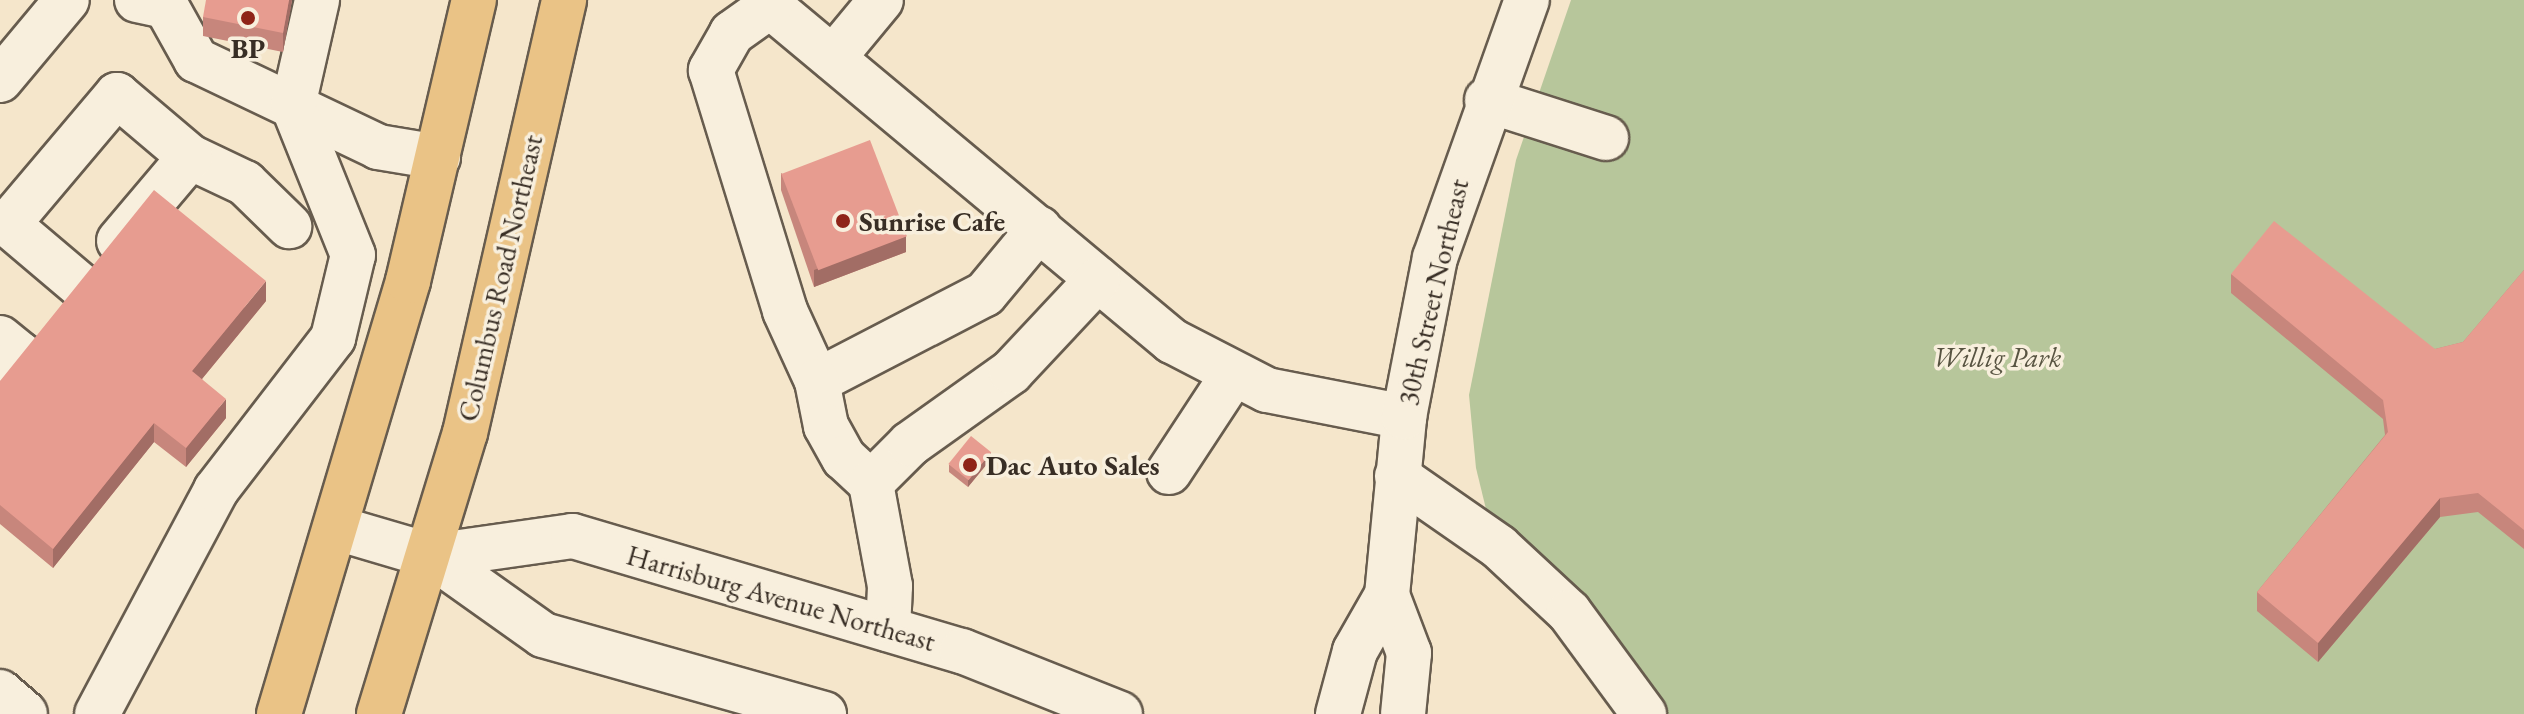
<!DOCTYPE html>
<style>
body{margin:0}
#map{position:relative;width:2524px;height:714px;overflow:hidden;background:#f5e6cb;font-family:"EB Garamond",serif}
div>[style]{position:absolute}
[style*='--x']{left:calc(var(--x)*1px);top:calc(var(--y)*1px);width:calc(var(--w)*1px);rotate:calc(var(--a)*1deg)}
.green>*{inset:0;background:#b7c69b}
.roads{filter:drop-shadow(2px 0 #675c4e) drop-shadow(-2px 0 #675c4e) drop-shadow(0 2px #675c4e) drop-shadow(0 -2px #675c4e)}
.minor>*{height:44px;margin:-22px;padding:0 22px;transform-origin:22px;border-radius:22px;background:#f8efdd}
.highway>*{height:44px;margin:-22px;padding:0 22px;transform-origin:22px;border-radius:22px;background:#eac386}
.wall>*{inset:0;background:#c7867c}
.shaded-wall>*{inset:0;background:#a26d65}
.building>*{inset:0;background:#e79c90;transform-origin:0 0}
.dots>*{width:22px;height:22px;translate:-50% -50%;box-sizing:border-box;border:4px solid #f8efdd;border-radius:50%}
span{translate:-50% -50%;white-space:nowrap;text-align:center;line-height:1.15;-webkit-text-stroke:7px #f8efdd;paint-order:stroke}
.poi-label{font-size:28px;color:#382e25;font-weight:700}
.left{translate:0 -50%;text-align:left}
.street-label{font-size:28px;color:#382e25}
.park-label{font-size:28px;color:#585442;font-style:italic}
</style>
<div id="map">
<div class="green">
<div style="clip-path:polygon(1571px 0,2524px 0,2524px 714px,1659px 714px,1496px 550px,1476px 468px,1469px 395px,1516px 160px)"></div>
</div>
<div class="roads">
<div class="minor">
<div style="--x:137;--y:0;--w:30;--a:12"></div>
<div style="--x:166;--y:6;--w:62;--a:60.9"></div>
<div style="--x:196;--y:60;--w:202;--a:25.5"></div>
<div style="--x:378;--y:147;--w:61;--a:9.5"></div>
<div style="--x:763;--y:0;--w:533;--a:39.82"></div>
<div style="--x:1172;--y:341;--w:107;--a:27.3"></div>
<div style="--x:1267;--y:390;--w:140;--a:11.1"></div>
<div style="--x:770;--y:6;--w:47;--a:144.6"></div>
<div style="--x:732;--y:33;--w:43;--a:119.6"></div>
<div style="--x:711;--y:70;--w:252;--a:72.9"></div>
<div style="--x:785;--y:311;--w:77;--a:65.4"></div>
<div style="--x:817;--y:381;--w:189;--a:-27.4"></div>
<div style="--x:985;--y:294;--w:85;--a:-50.3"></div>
<div style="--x:833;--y:58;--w:75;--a:-50.4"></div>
<div style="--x:0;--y:80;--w:104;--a:-50.1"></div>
<div style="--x:1487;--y:100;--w:125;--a:17.7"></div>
<div style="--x:190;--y:157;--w:61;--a:25.3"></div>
<div style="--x:245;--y:183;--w:62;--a:44.3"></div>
<div style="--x:81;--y:286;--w:96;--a:-139.7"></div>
<div style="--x:8;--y:224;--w:169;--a:-49.8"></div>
<div style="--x:117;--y:95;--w:96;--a:40.3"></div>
<div style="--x:190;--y:157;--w:110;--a:130.2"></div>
<div style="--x:0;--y:338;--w:27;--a:39"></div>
<div style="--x:21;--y:355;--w:34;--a:128"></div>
<div style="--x:817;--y:381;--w:46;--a:78.7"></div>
<div style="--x:826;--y:426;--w:37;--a:61"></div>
<div style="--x:844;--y:458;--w:37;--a:43"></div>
<div style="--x:1169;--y:472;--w:115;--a:-56.7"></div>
<div style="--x:1397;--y:476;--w:124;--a:34.8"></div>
<div style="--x:1499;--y:547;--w:96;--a:42.9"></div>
<div style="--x:1569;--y:612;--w:127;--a:53.7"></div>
<div style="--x:340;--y:529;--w:96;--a:16.4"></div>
<div style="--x:432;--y:556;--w:136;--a:35.4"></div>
<div style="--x:543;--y:635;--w:292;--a:15.7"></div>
<div style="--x:432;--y:556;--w:142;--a:-8.1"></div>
<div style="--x:573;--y:536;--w:406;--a:16.5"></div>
<div style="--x:962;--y:651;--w:170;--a:21.7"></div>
<div style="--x:1387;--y:595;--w:62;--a:69.2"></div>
<div style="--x:1409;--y:653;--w:61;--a:95.6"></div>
<div style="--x:888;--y:629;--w:43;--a:-87.3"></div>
<div style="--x:890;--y:586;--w:105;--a:-100.5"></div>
<div style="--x:871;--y:483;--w:55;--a:-45"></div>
<div style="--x:910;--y:444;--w:124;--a:-35.5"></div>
<div style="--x:1011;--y:372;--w:127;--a:-46.9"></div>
<div style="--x:0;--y:692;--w:33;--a:41"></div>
<div style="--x:97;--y:714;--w:254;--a:-62"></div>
<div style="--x:216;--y:490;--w:192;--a:-52.4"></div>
<div style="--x:333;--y:338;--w:85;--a:-76.5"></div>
<div style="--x:353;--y:255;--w:161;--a:-111.9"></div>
<div style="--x:293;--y:106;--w:109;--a:-77.2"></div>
<div style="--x:1338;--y:714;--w:65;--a:-74.9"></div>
<div style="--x:1355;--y:651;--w:64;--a:-60.3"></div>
<div style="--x:1387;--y:595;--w:179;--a:-84.5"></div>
<div style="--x:1404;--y:417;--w:162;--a:-79"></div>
<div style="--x:1435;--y:258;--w:274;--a:-70.4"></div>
</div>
<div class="highway">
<div style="--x:279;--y:714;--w:452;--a:-73.4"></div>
<div style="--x:408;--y:281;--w:289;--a:-76.8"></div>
<div style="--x:379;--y:714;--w:294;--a:-73"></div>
<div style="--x:465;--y:433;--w:444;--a:-77.1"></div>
</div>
</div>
<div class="wall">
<div style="clip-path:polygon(292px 0,283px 52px,203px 36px,203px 17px)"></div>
<div style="clip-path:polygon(781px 173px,906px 252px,814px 287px,781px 190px)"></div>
<div style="clip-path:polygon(2524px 270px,2524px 549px,2478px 512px,2440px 517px,2318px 662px,2257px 611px,2257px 592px,2385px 435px,2383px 419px,2231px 293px,2231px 274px,2435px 349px,2463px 342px)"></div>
<div style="clip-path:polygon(266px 301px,202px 379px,226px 418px,186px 467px,154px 442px,53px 568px,0 524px,0 381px)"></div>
<div style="clip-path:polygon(991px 459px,968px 487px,949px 472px,949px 465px)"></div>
</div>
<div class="shaded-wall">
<div style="clip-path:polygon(289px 0,292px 0,283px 52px,283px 33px)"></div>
<div style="clip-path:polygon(906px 236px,906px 252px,814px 287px,814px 270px)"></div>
<div style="clip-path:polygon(266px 281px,266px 301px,192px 391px,192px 371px)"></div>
<div style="clip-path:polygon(226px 399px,226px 418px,186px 467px,186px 448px)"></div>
<div style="clip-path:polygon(154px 423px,154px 442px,53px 568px,53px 549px)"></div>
<div style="clip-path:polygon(991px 452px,991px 459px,968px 487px,968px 480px)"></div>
<div style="clip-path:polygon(2440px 498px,2440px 517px,2318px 662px,2318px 643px)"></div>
</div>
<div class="building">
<div style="clip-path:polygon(206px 0,289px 0,283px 33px,203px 17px)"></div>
<div style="left:870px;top:140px;width:103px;height:95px;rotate:69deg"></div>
<div style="clip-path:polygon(154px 190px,266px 281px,192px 371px,226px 399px,186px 448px,154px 423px,53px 549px,0 505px,0 381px)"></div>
<div style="clip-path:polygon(2274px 221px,2435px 349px,2463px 342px,2524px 270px,2524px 530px,2478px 493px,2440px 498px,2318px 643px,2257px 592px,2388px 432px,2383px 400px,2231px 274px)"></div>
<div style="left:971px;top:436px;width:26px;height:36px;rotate:39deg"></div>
</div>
<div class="dots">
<div style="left:248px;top:18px;background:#8f2418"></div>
<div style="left:843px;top:221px;background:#8f2418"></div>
<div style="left:970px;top:465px;background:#8f2418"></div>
</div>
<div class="poi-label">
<span style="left:248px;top:48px">BP</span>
<span class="left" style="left:859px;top:221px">Sunrise Cafe</span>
<span class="left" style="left:986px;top:465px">Dac Auto Sales</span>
</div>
<div class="street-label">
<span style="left:500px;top:278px;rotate:-77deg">Columbus Road Northeast</span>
<span style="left:1433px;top:292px;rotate:-77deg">30th Street Northeast</span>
<span style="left:781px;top:598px;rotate:16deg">Harrisburg Avenue Northeast</span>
</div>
<div class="park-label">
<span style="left:1997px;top:357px">Willig Park</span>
</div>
</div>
